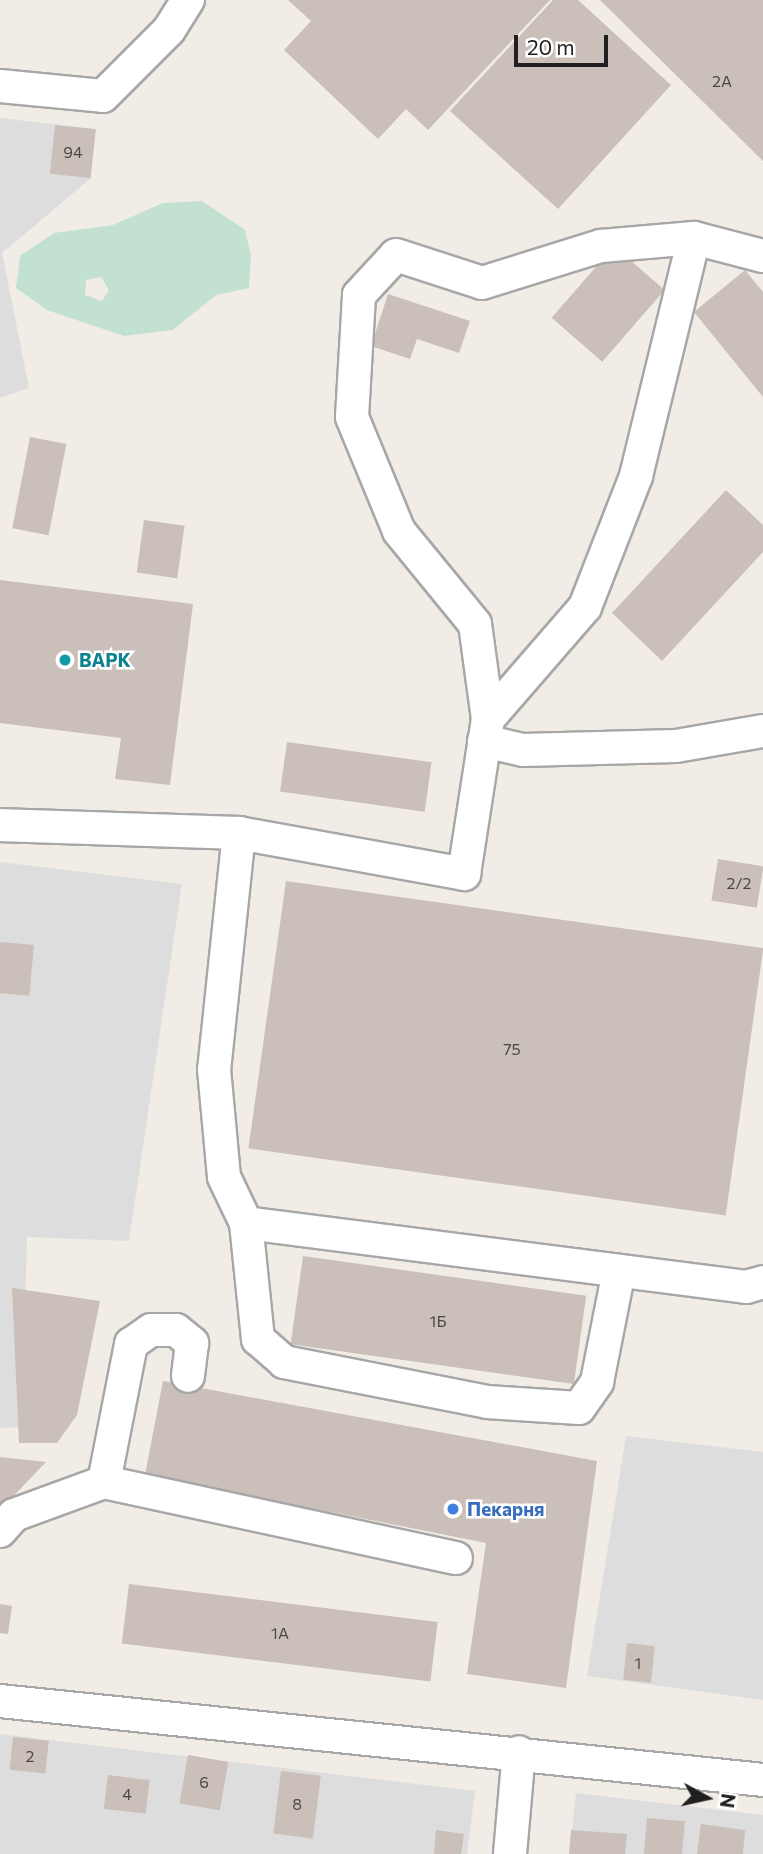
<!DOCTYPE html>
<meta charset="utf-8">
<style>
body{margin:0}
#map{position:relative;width:763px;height:1854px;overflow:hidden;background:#f1ede6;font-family:Commissioner,sans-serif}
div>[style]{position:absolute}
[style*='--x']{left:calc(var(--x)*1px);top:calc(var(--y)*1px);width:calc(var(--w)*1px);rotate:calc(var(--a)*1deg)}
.residential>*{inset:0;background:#dedddd}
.wetland>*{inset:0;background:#c2e1d0}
.building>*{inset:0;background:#cabfb9;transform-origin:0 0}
.roads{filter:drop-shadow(2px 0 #a7a7a7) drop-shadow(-2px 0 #a7a7a7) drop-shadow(0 2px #a7a7a7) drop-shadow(0 -2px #a7a7a7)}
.minor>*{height:32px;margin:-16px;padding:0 16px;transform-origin:16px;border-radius:16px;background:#fff}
.dots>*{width:19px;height:19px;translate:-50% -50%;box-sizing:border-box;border:4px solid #fff;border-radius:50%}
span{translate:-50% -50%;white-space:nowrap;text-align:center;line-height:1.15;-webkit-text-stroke:5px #fff;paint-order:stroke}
.number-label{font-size:16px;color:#4a4846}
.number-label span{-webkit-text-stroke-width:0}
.culture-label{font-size:19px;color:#0d838f;font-weight:700}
.left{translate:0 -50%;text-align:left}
.shop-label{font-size:19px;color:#366cbe;font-weight:700}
.north{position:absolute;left:672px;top:1763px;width:70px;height:70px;-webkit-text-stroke:5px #fff;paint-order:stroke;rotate:98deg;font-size:19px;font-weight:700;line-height:28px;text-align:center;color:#202020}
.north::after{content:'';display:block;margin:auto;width:24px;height:32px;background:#202020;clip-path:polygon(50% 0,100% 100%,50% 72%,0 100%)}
.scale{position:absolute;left:514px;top:35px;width:94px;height:32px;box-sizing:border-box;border:4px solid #202020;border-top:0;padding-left:9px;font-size:21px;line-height:24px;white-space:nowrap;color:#202020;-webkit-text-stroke:5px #fff;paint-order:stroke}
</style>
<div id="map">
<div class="residential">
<div style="clip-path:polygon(0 118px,96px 129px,90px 179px,2px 253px,29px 388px,0 398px)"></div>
<div style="clip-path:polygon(0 862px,182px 884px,129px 1241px,27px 1237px,22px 1427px,0 1428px)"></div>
<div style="clip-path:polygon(626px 1436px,763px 1452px,763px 1700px,587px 1676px)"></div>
<div style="clip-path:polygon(0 1734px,475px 1791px,467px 1854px,0 1854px)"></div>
<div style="clip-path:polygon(576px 1793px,763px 1815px,763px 1854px,569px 1854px)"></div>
</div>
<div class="wetland">
<div style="clip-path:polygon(evenodd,202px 201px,245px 230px,251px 256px,249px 288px,216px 295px,173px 330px,124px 336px,47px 310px,16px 288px,20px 256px,54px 233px,113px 225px,163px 203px,202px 201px,101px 277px,109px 290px,102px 301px,85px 295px,86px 280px,101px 277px)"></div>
</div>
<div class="building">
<div style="clip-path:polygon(288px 0,550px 0,428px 130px,406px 109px,378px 139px,284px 50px,311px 21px)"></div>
<div style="clip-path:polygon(553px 0,578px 0,671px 85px,558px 209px,450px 111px)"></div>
<div style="clip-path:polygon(600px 0,763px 0,763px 161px)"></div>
<div style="left:55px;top:125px;width:41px;height:49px;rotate:6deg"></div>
<div style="left:614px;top:246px;width:67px;height:95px;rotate:41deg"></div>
<div style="clip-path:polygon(745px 270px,763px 292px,763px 397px,694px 312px)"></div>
<div style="clip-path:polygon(388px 294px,470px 321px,459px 353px,417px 339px,410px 359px,371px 346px)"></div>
<div style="left:30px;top:437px;width:37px;height:93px;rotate:11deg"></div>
<div style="clip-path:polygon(726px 490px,763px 525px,763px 552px,662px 661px,612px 613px)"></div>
<div style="left:144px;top:520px;width:41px;height:53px;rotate:8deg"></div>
<div style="clip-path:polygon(0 580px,193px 604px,170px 785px,115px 779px,121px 738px,0 723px)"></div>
<div style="left:287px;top:742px;width:146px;height:50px;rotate:8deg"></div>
<div style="left:718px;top:859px;width:46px;height:42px;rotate:9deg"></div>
<div style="left:286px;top:881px;width:482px;height:270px;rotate:8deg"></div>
<div style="left:0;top:942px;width:34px;height:51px;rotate:5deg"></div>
<div style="left:303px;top:1256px;width:286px;height:89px;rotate:8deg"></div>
<div style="clip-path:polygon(12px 1288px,100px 1301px,77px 1415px,57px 1443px,19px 1443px)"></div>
<div style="clip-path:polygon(163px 1381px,597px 1461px,566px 1688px,467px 1674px,486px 1543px,145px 1475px)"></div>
<div style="clip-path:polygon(0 1457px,46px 1462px,0 1510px)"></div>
<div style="left:129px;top:1584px;width:311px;height:60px;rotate:7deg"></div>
<div style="clip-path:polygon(0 1604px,12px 1606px,8px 1634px,0 1633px)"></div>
<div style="left:627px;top:1643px;width:28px;height:37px;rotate:6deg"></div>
<div style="left:13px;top:1737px;width:36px;height:33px;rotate:6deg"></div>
<div style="left:188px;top:1755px;width:41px;height:49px;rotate:10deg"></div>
<div style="left:281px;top:1771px;width:40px;height:63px;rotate:7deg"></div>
<div style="left:108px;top:1775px;width:42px;height:34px;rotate:7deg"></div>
<div style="left:647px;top:1818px;width:38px;height:36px;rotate:5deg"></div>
<div style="clip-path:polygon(701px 1824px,745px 1830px,743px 1854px,697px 1854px)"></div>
<div style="clip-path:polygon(436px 1830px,464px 1834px,461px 1854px,434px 1854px)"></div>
<div style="clip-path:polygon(571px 1830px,627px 1834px,625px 1854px,569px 1854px)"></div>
</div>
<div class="roads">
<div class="minor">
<div style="--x:0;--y:86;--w:103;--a:5.5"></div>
<div style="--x:103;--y:96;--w:93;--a:-45"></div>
<div style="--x:169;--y:30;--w:36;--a:-58"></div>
<div style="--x:488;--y:719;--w:96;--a:-97.8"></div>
<div style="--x:475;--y:624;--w:120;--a:-129.3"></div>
<div style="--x:399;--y:531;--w:123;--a:-112.4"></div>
<div style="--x:352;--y:417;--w:122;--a:-86.7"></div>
<div style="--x:359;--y:295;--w:54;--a:-47.2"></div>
<div style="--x:396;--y:255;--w:90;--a:18"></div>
<div style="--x:482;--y:283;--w:125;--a:-17.3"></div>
<div style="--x:601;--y:246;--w:93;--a:-4.9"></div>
<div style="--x:694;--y:238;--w:71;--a:14.6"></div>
<div style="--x:484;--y:741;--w:40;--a:13"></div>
<div style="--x:523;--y:750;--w:153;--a:-1.5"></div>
<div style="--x:676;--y:746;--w:88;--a:-9.8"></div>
<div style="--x:0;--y:825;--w:239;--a:1.9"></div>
<div style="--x:239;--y:833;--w:237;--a:96"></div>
<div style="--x:214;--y:1069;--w:108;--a:84.7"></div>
<div style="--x:224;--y:1177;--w:51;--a:64.4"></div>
<div style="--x:246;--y:1223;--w:504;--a:7.29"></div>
<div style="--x:746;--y:1287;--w:18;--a:-16"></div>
<div style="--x:239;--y:833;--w:229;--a:10.3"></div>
<div style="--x:464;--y:874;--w:157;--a:-81.2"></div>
<div style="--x:488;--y:719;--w:148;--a:-49.1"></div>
<div style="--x:585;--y:607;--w:141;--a:-68.7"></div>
<div style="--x:636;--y:476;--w:245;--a:-76.3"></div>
<div style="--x:246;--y:1223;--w:117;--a:84.1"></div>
<div style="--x:258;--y:1339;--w:35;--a:41"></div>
<div style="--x:284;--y:1362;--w:207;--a:11.1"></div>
<div style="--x:487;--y:1402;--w:92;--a:3.7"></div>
<div style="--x:579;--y:1408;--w:32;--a:-55"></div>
<div style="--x:597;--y:1382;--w:113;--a:-78.8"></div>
<div style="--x:104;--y:1482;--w:360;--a:12.2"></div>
<div style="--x:0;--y:1531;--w:21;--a:-49"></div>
<div style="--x:14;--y:1515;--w:96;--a:-20.1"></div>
<div style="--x:104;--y:1482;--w:141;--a:-78.9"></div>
<div style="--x:131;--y:1344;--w:24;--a:-35"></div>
<div style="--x:151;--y:1330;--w:25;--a:0"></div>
<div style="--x:176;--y:1330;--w:21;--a:39"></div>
<div style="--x:192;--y:1343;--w:33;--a:97"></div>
<div style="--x:0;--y:1701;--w:767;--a:5.91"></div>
<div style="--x:510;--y:1854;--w:102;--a:-85"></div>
</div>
</div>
<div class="dots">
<div style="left:65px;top:660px;background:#0f9aa8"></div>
<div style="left:453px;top:1509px;background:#3f7fe0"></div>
</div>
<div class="number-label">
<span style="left:722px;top:81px">2А</span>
<span style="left:73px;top:152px">94</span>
<span style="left:739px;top:883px">2/2</span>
<span style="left:512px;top:1049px">75</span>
<span style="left:438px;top:1321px">1Б</span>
<span style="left:280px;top:1633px">1А</span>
<span style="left:638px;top:1663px">1</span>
<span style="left:30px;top:1756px">2</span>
<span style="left:204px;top:1782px">6</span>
<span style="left:127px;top:1794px">4</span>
<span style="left:297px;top:1804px">8</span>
</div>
<div class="culture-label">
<span class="left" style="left:79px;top:660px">ВАРК</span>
</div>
<div class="shop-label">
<span class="left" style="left:467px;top:1509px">Пекарня</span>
</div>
<div class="north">N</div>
<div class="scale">20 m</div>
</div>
